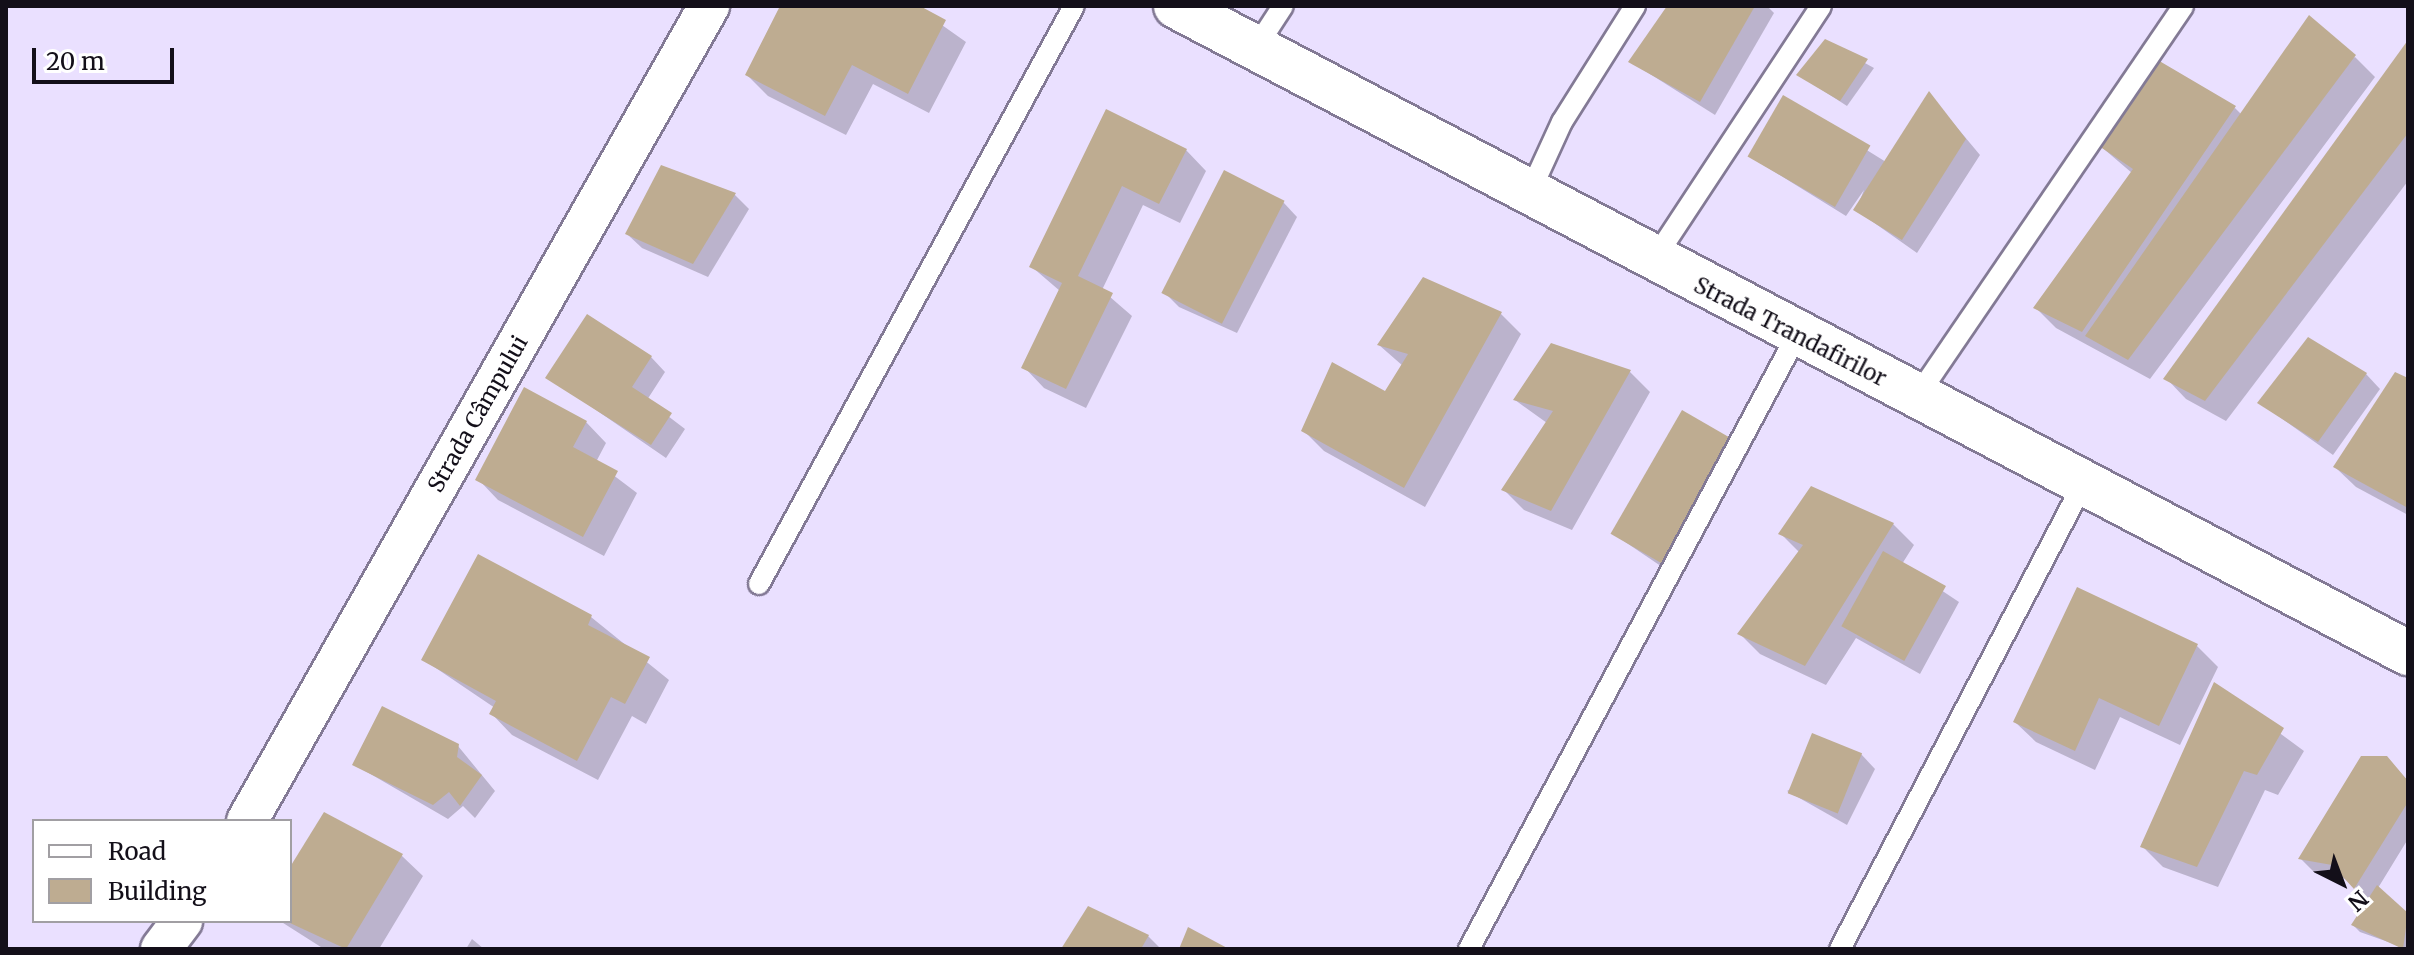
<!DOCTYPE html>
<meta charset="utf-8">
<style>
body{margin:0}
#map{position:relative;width:2414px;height:955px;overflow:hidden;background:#eae0ff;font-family:Merriweather,serif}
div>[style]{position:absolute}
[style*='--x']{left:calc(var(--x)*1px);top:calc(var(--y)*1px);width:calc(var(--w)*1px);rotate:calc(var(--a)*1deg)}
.shadow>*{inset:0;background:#0003}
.building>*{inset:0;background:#beac91;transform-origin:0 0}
.roads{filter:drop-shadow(2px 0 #837a95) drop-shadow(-2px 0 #837a95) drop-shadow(0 2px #837a95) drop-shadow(0 -2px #837a95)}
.service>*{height:20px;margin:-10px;padding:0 10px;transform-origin:10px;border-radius:10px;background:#fff}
.minor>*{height:40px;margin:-20px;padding:0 20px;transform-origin:20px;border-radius:20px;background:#fff}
.secondary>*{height:44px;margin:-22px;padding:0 22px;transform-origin:22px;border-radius:22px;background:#fff}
span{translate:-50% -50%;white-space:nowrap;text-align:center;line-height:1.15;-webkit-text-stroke:7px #fff;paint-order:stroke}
.street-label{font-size:22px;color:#130f19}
.frame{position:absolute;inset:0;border:8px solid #130f19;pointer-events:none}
.legend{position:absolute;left:32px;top:819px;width:260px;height:104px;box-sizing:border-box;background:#fff;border:2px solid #a19fa3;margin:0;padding:10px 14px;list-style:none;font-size:24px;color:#130f19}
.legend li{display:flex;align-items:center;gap:16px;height:40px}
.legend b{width:40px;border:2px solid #a19fa3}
.north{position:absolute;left:2302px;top:843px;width:80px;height:80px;-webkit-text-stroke:6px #fff;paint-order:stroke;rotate:138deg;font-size:22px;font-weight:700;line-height:32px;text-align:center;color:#130f19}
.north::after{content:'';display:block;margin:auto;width:28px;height:36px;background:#130f19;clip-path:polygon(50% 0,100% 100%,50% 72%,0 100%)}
.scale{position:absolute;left:32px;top:48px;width:142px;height:36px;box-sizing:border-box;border:4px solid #130f19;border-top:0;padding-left:10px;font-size:24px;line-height:28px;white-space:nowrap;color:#130f19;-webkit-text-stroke:6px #fff;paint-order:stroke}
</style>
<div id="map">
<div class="shadow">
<div style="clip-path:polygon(783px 6px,915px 6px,966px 42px,929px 113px,873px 84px,846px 135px,768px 96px,747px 75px)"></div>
<div style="clip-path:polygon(1669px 6px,1767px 6px,1774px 13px,1715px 115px,1631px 62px)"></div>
<div style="clip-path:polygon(1825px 41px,1874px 68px,1847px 106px,1799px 75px)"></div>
<div style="clip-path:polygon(2408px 43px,2408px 181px,2226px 421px,2186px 399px,2166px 378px)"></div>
<div style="clip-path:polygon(2355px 57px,2375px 77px,2150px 379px,2056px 328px,2036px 308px,2132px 173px,2098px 144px,2235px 108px,2242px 115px)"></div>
<div style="clip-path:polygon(1929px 94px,1980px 155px,1917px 253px,1856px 210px,1864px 190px,1846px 216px,1749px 156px,1783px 98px,1886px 162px)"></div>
<div style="clip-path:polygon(1107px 112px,1186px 150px,1206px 171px,1180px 223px,1143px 205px,1102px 290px,1132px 316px,1086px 408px,1044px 388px,1024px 367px,1060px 291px,1032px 267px)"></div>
<div style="clip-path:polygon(734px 194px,749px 209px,708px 277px,642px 248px,627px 234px)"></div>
<div style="clip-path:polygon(1283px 202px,1297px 217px,1237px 333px,1179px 307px,1164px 292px)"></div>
<div style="clip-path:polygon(1501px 314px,1521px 334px,1425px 507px,1324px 451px,1304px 431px,1385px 394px,1403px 366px,1379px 345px)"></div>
<div style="clip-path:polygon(651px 357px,665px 372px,647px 400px,685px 429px,666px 458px,548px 377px)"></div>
<div style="clip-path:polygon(1630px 372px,1650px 392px,1572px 530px,1524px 510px,1503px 489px,1547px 423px,1515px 400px)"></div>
<div style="clip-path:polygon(2366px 374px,2380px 389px,2333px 455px,2260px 403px)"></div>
<div style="clip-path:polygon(2408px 380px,2408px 515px,2356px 487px,2335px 467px)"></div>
<div style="clip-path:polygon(586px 422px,606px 443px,596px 462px,637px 493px,604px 556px,498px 500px,478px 479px)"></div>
<div style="clip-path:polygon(1733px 441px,1747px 456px,1677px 577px,1612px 533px)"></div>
<div style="clip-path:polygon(1812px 488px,1893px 524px,1914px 545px,1902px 564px,1959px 602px,1920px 674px,1856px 638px,1826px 685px,1760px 654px,1740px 634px,1800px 553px,1780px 533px)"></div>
<div style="clip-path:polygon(591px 617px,669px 680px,646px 724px,632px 716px,598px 780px,512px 735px,492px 714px,495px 708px,424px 660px)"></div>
<div style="clip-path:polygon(2197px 646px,2218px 667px,2180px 745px,2120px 717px,2095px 770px,2036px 742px,2015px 722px)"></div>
<div style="clip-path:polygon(2215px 685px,2304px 751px,2278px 795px,2265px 790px,2218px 887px,2163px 867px,2143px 847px)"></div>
<div style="clip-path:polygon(458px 746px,495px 791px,475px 818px,463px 806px,448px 819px,355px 765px)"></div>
<div style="clip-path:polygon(1861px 754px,1875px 769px,1847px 825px,1787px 791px)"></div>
<div style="clip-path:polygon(2387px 758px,2408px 781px,2408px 839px,2378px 888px,2408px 915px,2408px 949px,2360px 932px,2353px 925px,2369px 901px,2347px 879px,2315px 873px,2301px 859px)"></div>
<div style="clip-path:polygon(324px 814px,402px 856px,423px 876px,379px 949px,324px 949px,280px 921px,290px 921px,290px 870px)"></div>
<div style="clip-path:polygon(1148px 936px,1161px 949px,1064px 949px)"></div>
<div style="clip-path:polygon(472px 939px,484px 949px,466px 949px)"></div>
</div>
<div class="building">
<div style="clip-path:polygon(780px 6px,920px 6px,946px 20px,908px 94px,852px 65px,825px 116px,745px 75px)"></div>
<div style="clip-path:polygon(1667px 6px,1755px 6px,1700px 102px,1628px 62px)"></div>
<div style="clip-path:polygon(2309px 15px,2356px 55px,2128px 360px,2085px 336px)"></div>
<div style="clip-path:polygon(1825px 39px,1868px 59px,1840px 101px,1796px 75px)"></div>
<div style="clip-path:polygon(2408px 40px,2408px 133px,2205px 401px,2163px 379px)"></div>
<div style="clip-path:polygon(2156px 59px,2236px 106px,2082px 332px,2033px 308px,2133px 169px,2096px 144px)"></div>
<div style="clip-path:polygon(1929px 91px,1966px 139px,1902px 240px,1853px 210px)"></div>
<div style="left:1783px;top:95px;width:101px;height:71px;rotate:30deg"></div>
<div style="clip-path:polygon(1106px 109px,1187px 149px,1159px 204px,1122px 186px,1078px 276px,1113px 293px,1066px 389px,1021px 368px,1062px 283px,1029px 267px)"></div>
<div style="clip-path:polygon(661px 165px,736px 193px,693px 264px,625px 234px)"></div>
<div style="left:1224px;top:170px;width:68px;height:138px;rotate:27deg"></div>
<div style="clip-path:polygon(1423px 277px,1502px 312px,1404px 488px,1301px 431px,1332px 362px,1385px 391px,1408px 354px,1377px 345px)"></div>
<div style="clip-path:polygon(587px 314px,652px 356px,632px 387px,672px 413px,651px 445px,545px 378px)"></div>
<div style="clip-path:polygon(2308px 337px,2367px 373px,2318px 442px,2257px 403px)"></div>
<div style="clip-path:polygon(1551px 343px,1631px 370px,1551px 511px,1501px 490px,1553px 411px,1513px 400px)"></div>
<div style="clip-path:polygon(2395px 372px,2408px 378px,2408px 508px,2333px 467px)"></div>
<div style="clip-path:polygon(524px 387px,587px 421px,573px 447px,618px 471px,583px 537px,475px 480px)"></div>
<div style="left:1682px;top:410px;width:60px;height:143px;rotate:30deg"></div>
<div style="clip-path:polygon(1811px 486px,1894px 523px,1805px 666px,1737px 634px,1803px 545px,1778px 534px)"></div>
<div style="left:1883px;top:551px;width:72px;height:86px;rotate:29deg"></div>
<div style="clip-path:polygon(478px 554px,592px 615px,588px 625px,650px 657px,625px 704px,611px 697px,577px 761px,489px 714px,496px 701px,421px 660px)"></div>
<div style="clip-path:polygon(2077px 587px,2198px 644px,2159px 726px,2099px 698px,2075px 751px,2013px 722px)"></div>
<div style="clip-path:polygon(2214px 682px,2284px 728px,2257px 775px,2244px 771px,2197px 867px,2140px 847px)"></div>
<div style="clip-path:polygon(382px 706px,459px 744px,457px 757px,482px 775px,460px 806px,449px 792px,433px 805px,352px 765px)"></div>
<div style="left:1812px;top:733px;width:54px;height:65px;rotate:22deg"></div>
<div style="clip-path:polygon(2361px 756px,2387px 756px,2408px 781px,2408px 802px,2354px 889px,2332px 865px,2298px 859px)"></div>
<div style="clip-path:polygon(324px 812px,403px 854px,346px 949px,290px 923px,290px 867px)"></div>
<div style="clip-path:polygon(2377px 885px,2408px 913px,2403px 949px,2351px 925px)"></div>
<div style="clip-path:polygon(1088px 906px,1149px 935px,1141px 949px,1061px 949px)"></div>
<div style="clip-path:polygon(1188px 927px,1229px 949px,1179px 949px)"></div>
</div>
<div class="roads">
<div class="service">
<div style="--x:1255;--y:49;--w:51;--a:-56.9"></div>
<div style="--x:1529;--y:194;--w:79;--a:-65.4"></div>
<div style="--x:1562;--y:122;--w:137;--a:-57.8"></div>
<div style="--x:1653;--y:261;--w:305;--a:-56.6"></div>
<div style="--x:1916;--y:398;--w:474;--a:-55.7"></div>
<div style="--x:759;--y:584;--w:658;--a:-61.41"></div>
<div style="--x:1469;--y:949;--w:696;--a:-61.89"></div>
<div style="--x:1840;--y:949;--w:525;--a:-62.41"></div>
</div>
<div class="minor">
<div style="--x:247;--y:821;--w:937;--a:-60.45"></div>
<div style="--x:161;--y:949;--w:35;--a:-53"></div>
</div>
<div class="secondary">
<div style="--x:1176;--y:6;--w:1392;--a:27.71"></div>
</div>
</div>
<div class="street-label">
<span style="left:1790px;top:332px;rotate:27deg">Strada Trandafirilor</span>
<span style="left:478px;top:414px;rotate:-60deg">Strada Câmpului</span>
</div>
<div class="frame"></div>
<ul class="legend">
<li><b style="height:10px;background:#fff"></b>Road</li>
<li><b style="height:22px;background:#beac91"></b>Building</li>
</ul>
<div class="north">N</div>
<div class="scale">20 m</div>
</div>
